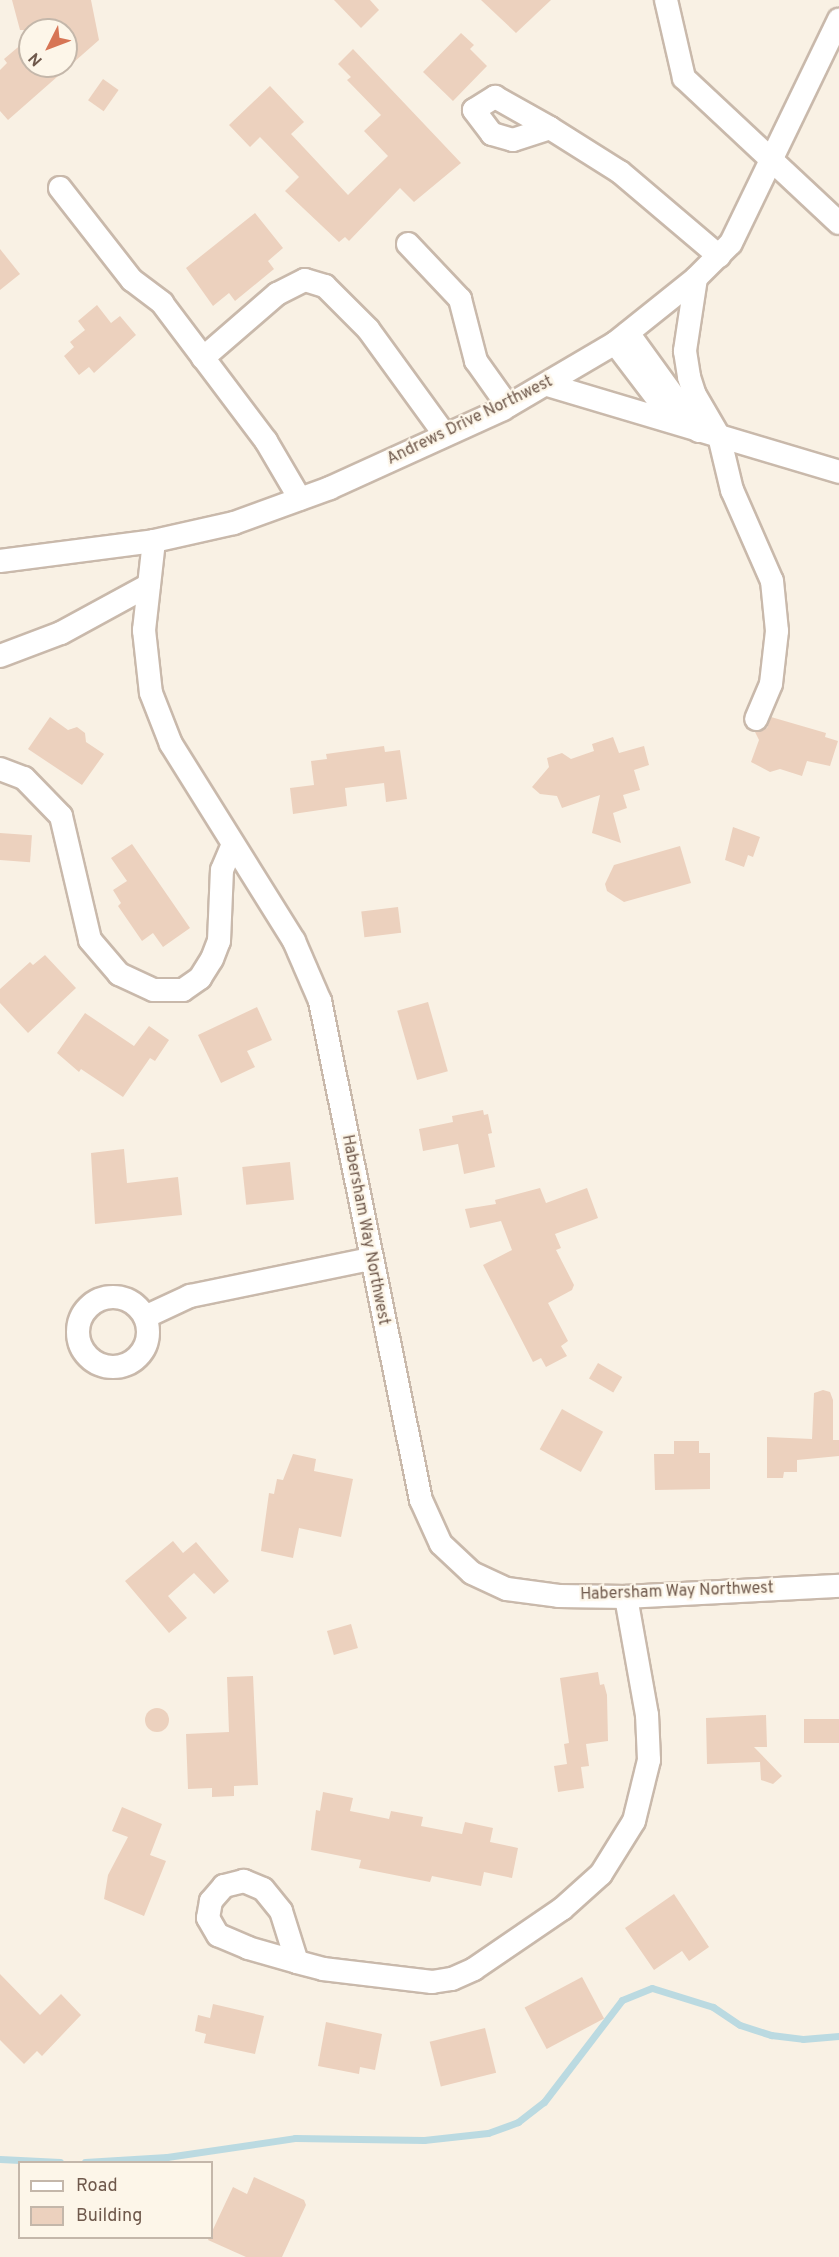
<!DOCTYPE html>
<style>
body{margin:0}
#map{position:relative;width:839px;height:2257px;overflow:hidden;background:#f9f1e4;font-family:Overpass,sans-serif}
div>[style]{position:absolute}
[style*='--x']{left:calc(var(--x)*1px);top:calc(var(--y)*1px);width:calc(var(--w)*1px);rotate:calc(var(--a)*1deg)}
.stream>*{height:7px;margin:-3.5px;padding:0 3.5px;transform-origin:3.5px;border-radius:3.5px;background:#bbdae1}
.building>*{inset:0;background:#ecd1be;transform-origin:0 0}
.round{border-radius:50%}
.roads{filter:drop-shadow(2px 0 #c9b9ab) drop-shadow(-2px 0 #c9b9ab) drop-shadow(0 2px #c9b9ab) drop-shadow(0 -2px #c9b9ab)}
.minor>*{height:22px;margin:-11px;padding:0 11px;transform-origin:11px;border-radius:11px;background:#fff}
.minor>.ring{margin:-11px;padding:0;box-sizing:content-box;background:none;border:22px solid #fff;border-radius:50%}
span{translate:-50% -50%;white-space:nowrap;text-align:center;line-height:1.15;-webkit-text-stroke:4.5px #fdf6e9;paint-order:stroke}
.street-label{font-size:16px;color:#6f594c}
.legend{position:absolute;left:18px;top:2161px;width:195px;height:78px;box-sizing:border-box;background:#fdf6e9;border:2px solid #c4b7aa;margin:0;padding:8px 10px;list-style:none;font-size:18px;color:#6f594c}
.legend li{display:flex;align-items:center;gap:12px;height:30px}
.legend b{width:30px;border:2px solid #c4b7aa}
.north{position:absolute;left:18px;top:18px;width:60px;height:60px;box-sizing:border-box;background:#fdf6e9;border:2px solid #c4b7aa;border-radius:50%;rotate:228deg;font-size:16px;font-weight:700;line-height:24px;text-align:center;color:#6f594c}
.north::after{content:'';display:block;margin:auto;width:21px;height:27px;background:#d77555;clip-path:polygon(50% 0,100% 100%,50% 72%,0 100%)}
</style>
<div id="map">
<div class="stream">
<div style="--x:0;--y:2159;--w:60;--a:2.9"></div>
<div style="--x:85;--y:2162;--w:82;--a:-3.5"></div>
<div style="--x:167;--y:2157;--w:129;--a:-8.4"></div>
<div style="--x:295;--y:2138;--w:129;--a:0.9"></div>
<div style="--x:424;--y:2140;--w:64;--a:-6.2"></div>
<div style="--x:488;--y:2133;--w:32;--a:-20"></div>
<div style="--x:518;--y:2122;--w:33;--a:-38"></div>
<div style="--x:544;--y:2102;--w:128;--a:-52.6"></div>
<div style="--x:622;--y:2000;--w:32;--a:-22"></div>
<div style="--x:652;--y:1988;--w:64;--a:17.3"></div>
<div style="--x:713;--y:2007;--w:32;--a:34"></div>
<div style="--x:740;--y:2025;--w:33;--a:18"></div>
<div style="--x:771;--y:2035;--w:32;--a:7"></div>
<div style="--x:803;--y:2039;--w:36;--a:-5"></div>
</div>
<div class="building">
<div style="clip-path:polygon(12px 0,91px 0,99px 40px,8px 120px,0 111px,0 70px,7px 63px,4px 59px,30px 37px,30px 66px,66px 66px,66px 30px,20px 30px)"></div>
<div style="clip-path:polygon(334px 0,370px 0,379px 10px,361px 28px)"></div>
<div style="clip-path:polygon(481px 0,551px 0,516px 33px)"></div>
<div style="clip-path:polygon(461px 33px,474px 45px,470px 49px,487px 66px,453px 101px,423px 72px)"></div>
<div style="clip-path:polygon(353px 49px,461px 163px,414px 202px,400px 188px,349px 241px,345px 237px,339px 242px,285px 191px,299px 177px,260px 137px,250px 147px,229px 125px,270px 86px,304px 122px,291px 134px,348px 195px,388px 156px,364px 131px,381px 115px,347px 80px,351px 77px,338px 64px)"></div>
<div style="left:103px;top:79px;width:19px;height:26px;rotate:35deg"></div>
<div style="clip-path:polygon(255px 213px,283px 248px,268px 261px,274px 269px,235px 301px,229px 293px,213px 306px,186px 268px)"></div>
<div style="clip-path:polygon(0 249px,20px 274px,0 290px)"></div>
<div style="clip-path:polygon(97px 305px,111px 323px,120px 316px,136px 335px,94px 373px,89px 367px,79px 375px,64px 356px,74px 347px,70px 342px,85px 330px,78px 321px)"></div>
<div style="clip-path:polygon(50px 717px,68px 730px,77px 727px,85px 733px,86px 742px,104px 754px,82px 785px,28px 749px)"></div>
<div style="clip-path:polygon(771px 717px,826px 733px,825px 737px,838px 741px,830px 766px,807px 761px,802px 776px,780px 769px,770px 772px,751px 762px,759px 740px,755px 732px,767px 728px)"></div>
<div style="clip-path:polygon(613px 737px,619px 753px,644px 746px,649px 765px,634px 770px,640px 790px,623px 795px,627px 808px,613px 813px,621px 843px,592px 833px,600px 795px,562px 808px,557px 796px,540px 794px,532px 787px,549px 767px,547px 758px,562px 753px,571px 759px,594px 751px,592px 744px)"></div>
<div style="clip-path:polygon(384px 746px,385px 752px,400px 750px,407px 799px,386px 802px,384px 783px,345px 788px,347px 806px,293px 814px,290px 788px,314px 785px,311px 761px,327px 759px,326px 754px)"></div>
<div style="clip-path:polygon(733px 827px,760px 837px,753px 857px,748px 855px,744px 867px,725px 860px)"></div>
<div style="left:0;top:833px;width:32px;height:27px;rotate:4deg"></div>
<div style="clip-path:polygon(132px 844px,190px 928px,163px 947px,153px 933px,142px 941px,118px 906px,121px 903px,113px 890px,127px 881px,111px 858px)"></div>
<div style="clip-path:polygon(680px 846px,691px 883px,624px 902px,607px 891px,605px 884px,614px 865px)"></div>
<div style="left:398px;top:907px;width:26px;height:37px;rotate:83deg"></div>
<div style="clip-path:polygon(45px 955px,76px 988px,28px 1033px,0 1003px,0 989px,30px 962px,33px 965px)"></div>
<div style="left:428px;top:1002px;width:72px;height:32px;rotate:74deg"></div>
<div style="clip-path:polygon(257px 1007px,272px 1040px,247px 1051px,255px 1067px,221px 1083px,198px 1035px)"></div>
<div style="clip-path:polygon(85px 1013px,134px 1046px,149px 1026px,169px 1040px,155px 1061px,150px 1058px,123px 1097px,81px 1069px,79px 1072px,57px 1053px)"></div>
<div style="clip-path:polygon(483px 1110px,484px 1115px,488px 1114px,492px 1133px,488px 1134px,495px 1167px,464px 1174px,458px 1144px,423px 1151px,419px 1129px,453px 1122px,452px 1116px)"></div>
<div style="clip-path:polygon(124px 1149px,127px 1183px,178px 1177px,182px 1215px,95px 1224px,91px 1153px)"></div>
<div style="left:290px;top:1162px;width:38px;height:48px;rotate:84deg"></div>
<div style="clip-path:polygon(540px 1188px,546px 1203px,587px 1188px,598px 1218px,555px 1234px,561px 1248px,556px 1250px,574px 1285px,572px 1290px,548px 1303px,568px 1341px,561px 1346px,567px 1356px,546px 1367px,541px 1358px,533px 1362px,483px 1265px,512px 1250px,501px 1221px,470px 1228px,465px 1209px,496px 1204px,495px 1200px)"></div>
<div style="left:598px;top:1363px;width:28px;height:18px;rotate:30deg"></div>
<div style="clip-path:polygon(823px 1390px,830px 1392px,833px 1400px,833px 1440px,839px 1440px,839px 1456px,797px 1460px,797px 1472px,784px 1472px,783px 1478px,767px 1478px,767px 1437px,812px 1439px,814px 1393px)"></div>
<div style="left:562px;top:1409px;width:47px;height:46px;rotate:29deg"></div>
<div style="clip-path:polygon(674px 1441px,699px 1441px,699px 1453px,710px 1453px,710px 1489px,655px 1490px,654px 1454px,674px 1454px)"></div>
<div style="clip-path:polygon(293px 1454px,316px 1459px,314px 1471px,353px 1479px,341px 1537px,299px 1528px,293px 1558px,261px 1551px,269px 1493px,274px 1494px,277px 1479px,283px 1480px)"></div>
<div style="clip-path:polygon(173px 1541px,183px 1553px,196px 1542px,229px 1581px,214px 1594px,194px 1573px,168px 1596px,187px 1618px,169px 1633px,125px 1581px)"></div>
<div style="left:351px;top:1624px;width:25px;height:25px;rotate:74deg"></div>
<div style="clip-path:polygon(598px 1672px,600px 1685px,604px 1684px,607px 1695px,608px 1741px,586px 1744px,589px 1766px,581px 1767px,584px 1788px,558px 1792px,554px 1766px,567px 1764px,564px 1744px,569px 1743px,560px 1678px)"></div>
<div style="clip-path:polygon(253px 1676px,258px 1785px,234px 1786px,234px 1796px,212px 1797px,212px 1788px,188px 1789px,186px 1734px,229px 1732px,227px 1677px)"></div>
<div class="round" style="left:145px;top:1708px;width:24px;height:24px"></div>
<div style="clip-path:polygon(766px 1715px,767px 1747px,754px 1747px,782px 1776px,773px 1784px,761px 1780px,760px 1762px,707px 1764px,706px 1718px)"></div>
<div style="left:839px;top:1719px;width:24px;height:35px;rotate:90deg"></div>
<div style="clip-path:polygon(323px 1792px,353px 1798px,350px 1811px,389px 1819px,391px 1811px,423px 1817px,421px 1826px,462px 1834px,465px 1822px,493px 1828px,490px 1842px,518px 1848px,512px 1878px,484px 1872px,481px 1886px,432px 1876px,430px 1882px,359px 1868px,361px 1860px,311px 1850px,316px 1810px,320px 1811px)"></div>
<div style="clip-path:polygon(122px 1807px,162px 1824px,150px 1855px,166px 1861px,144px 1916px,104px 1899px,108px 1875px,128px 1837px,112px 1831px)"></div>
<div style="clip-path:polygon(674px 1894px,709px 1947px,689px 1961px,682px 1951px,654px 1970px,625px 1928px)"></div>
<div style="clip-path:polygon(0 1974px,40px 2015px,61px 1994px,81px 2015px,42px 2056px,37px 2051px,24px 2064px,0 2040px)"></div>
<div style="left:582px;top:1977px;width:47px;height:65px;rotate:62deg"></div>
<div style="clip-path:polygon(213px 2004px,264px 2016px,255px 2054px,204px 2043px,206px 2034px,195px 2031px,198px 2015px,210px 2018px)"></div>
<div style="clip-path:polygon(326px 2022px,382px 2034px,375px 2070px,360px 2067px,359px 2074px,318px 2066px)"></div>
<div style="left:485px;top:2028px;width:46px;height:57px;rotate:76deg"></div>
<div style="clip-path:polygon(254px 2177px,304px 2200px,306px 2205px,282px 2257px,246px 2257px,208px 2240px,233px 2187px,247px 2194px)"></div>
</div>
<div class="roads">
<div class="minor">
<div style="--x:666;--y:0;--w:80;--a:77"></div>
<div style="--x:684;--y:78;--w:212;--a:43.1"></div>
<div style="--x:550;--y:128;--w:39;--a:162"></div>
<div style="--x:513;--y:140;--w:22;--a:-164"></div>
<div style="--x:492;--y:134;--w:30;--a:-127"></div>
<div style="--x:474;--y:110;--w:25;--a:-32"></div>
<div style="--x:495;--y:97;--w:63;--a:29.4"></div>
<div style="--x:550;--y:128;--w:83;--a:32.2"></div>
<div style="--x:620;--y:172;--w:130;--a:40.3"></div>
<div style="--x:60;--y:188;--w:117;--a:52"></div>
<div style="--x:132;--y:280;--w:38;--a:37"></div>
<div style="--x:162;--y:303;--w:173;--a:53"></div>
<div style="--x:266;--y:441;--w:67;--a:59.6"></div>
<div style="--x:408;--y:244;--w:76;--a:46.6"></div>
<div style="--x:460;--y:299;--w:64;--a:75.5"></div>
<div style="--x:476;--y:361;--w:55;--a:54.6"></div>
<div style="--x:696;--y:278;--w:74;--a:98.6"></div>
<div style="--x:685;--y:351;--w:26;--a:81"></div>
<div style="--x:689;--y:377;--w:19;--a:72"></div>
<div style="--x:695;--y:395;--w:48;--a:59.7"></div>
<div style="--x:719;--y:436;--w:56;--a:76.5"></div>
<div style="--x:732;--y:490;--w:99;--a:66.3"></div>
<div style="--x:772;--y:581;--w:50;--a:84.3"></div>
<div style="--x:777;--y:631;--w:53;--a:96.5"></div>
<div style="--x:771;--y:684;--w:38;--a:113"></div>
<div style="--x:628;--y:333;--w:121;--a:54.1"></div>
<div style="--x:615;--y:343;--w:78;--a:52.8"></div>
<div style="--x:203;--y:358;--w:98;--a:-40.9"></div>
<div style="--x:277;--y:294;--w:31;--a:-27"></div>
<div style="--x:305;--y:280;--w:21;--a:17"></div>
<div style="--x:325;--y:286;--w:61;--a:45"></div>
<div style="--x:368;--y:329;--w:131;--a:54"></div>
<div style="--x:548;--y:385;--w:304;--a:16.6"></div>
<div style="--x:154;--y:541;--w:90;--a:96.4"></div>
<div style="--x:144;--y:630;--w:63;--a:83.7"></div>
<div style="--x:151;--y:693;--w:55;--a:68.6"></div>
<div style="--x:171;--y:744;--w:232;--a:58"></div>
<div style="--x:294;--y:941;--w:65;--a:66.6"></div>
<div style="--x:320;--y:1001;--w:509;--a:78.56"></div>
<div style="--x:421;--y:1500;--w:48;--a:65.6"></div>
<div style="--x:441;--y:1544;--w:42;--a:43.1"></div>
<div style="--x:472;--y:1573;--w:38;--a:25"></div>
<div style="--x:507;--y:1589;--w:52;--a:7.7"></div>
<div style="--x:559;--y:1596;--w:67;--a:0.9"></div>
<div style="--x:626;--y:1597;--w:213;--a:-3"></div>
<div style="--x:0;--y:561;--w:155;--a:-7.4"></div>
<div style="--x:154;--y:541;--w:82;--a:-12.7"></div>
<div style="--x:234;--y:523;--w:102;--a:-20"></div>
<div style="--x:330;--y:488;--w:190;--a:-24.5"></div>
<div style="--x:503;--y:409;--w:130;--a:-30.5"></div>
<div style="--x:615;--y:343;--w:104;--a:-38.7"></div>
<div style="--x:696;--y:278;--w:49;--a:-45"></div>
<div style="--x:731;--y:243;--w:248;--a:-64.2"></div>
<div style="--x:0;--y:656;--w:65;--a:-20.7"></div>
<div style="--x:61;--y:633;--w:100;--a:-28.6"></div>
<div style="--x:0;--y:769;--w:26;--a:21"></div>
<div style="--x:24;--y:778;--w:53;--a:45.8"></div>
<div style="--x:61;--y:816;--w:127;--a:76.8"></div>
<div style="--x:90;--y:940;--w:45;--a:49.5"></div>
<div style="--x:119;--y:974;--w:38;--a:25"></div>
<div style="--x:154;--y:990;--w:29;--a:0"></div>
<div style="--x:183;--y:990;--w:21;--a:-35"></div>
<div style="--x:200;--y:978;--w:22;--a:-58"></div>
<div style="--x:212;--y:959;--w:19;--a:-69"></div>
<div style="--x:219;--y:941;--w:71;--a:-87.6"></div>
<div style="--x:222;--y:870;--w:28;--a:-67"></div>
<div class="ring" style="left:78px;top:1297px;width:48px;height:48px"></div>
<div style="--x:145;--y:1317;--w:50;--a:-25"></div>
<div style="--x:190;--y:1296;--w:184;--a:-11.6"></div>
<div style="--x:297;--y:1962;--w:53;--a:-107.4"></div>
<div style="--x:281;--y:1911;--w:28;--a:-129"></div>
<div style="--x:263;--y:1889;--w:21;--a:-157"></div>
<div style="--x:244;--y:1881;--w:21;--a:166"></div>
<div style="--x:224;--y:1886;--w:20;--a:131"></div>
<div style="--x:211;--y:1901;--w:17;--a:100"></div>
<div style="--x:208;--y:1918;--w:20;--a:60"></div>
<div style="--x:218;--y:1935;--w:33;--a:23"></div>
<div style="--x:248;--y:1948;--w:51;--a:15.9"></div>
<div style="--x:297;--y:1962;--w:27;--a:15"></div>
<div style="--x:323;--y:1969;--w:110;--a:6.8"></div>
<div style="--x:432;--y:1982;--w:20;--a:-9"></div>
<div style="--x:452;--y:1979;--w:24;--a:-24"></div>
<div style="--x:474;--y:1969;--w:107;--a:-34.3"></div>
<div style="--x:562;--y:1909;--w:52;--a:-41.9"></div>
<div style="--x:601;--y:1874;--w:62;--a:-58.1"></div>
<div style="--x:634;--y:1821;--w:63;--a:-76.2"></div>
<div style="--x:649;--y:1760;--w:45;--a:-92.5"></div>
<div style="--x:647;--y:1715;--w:120;--a:-100.1"></div>
</div>
</div>
<div class="street-label">
<span style="left:470px;top:421px;rotate:-26deg">Andrews Drive Northwest</span>
<span style="left:365px;top:1230px;rotate:79deg">Habersham Way Northwest</span>
<span style="left:677px;top:1592px;rotate:-2deg">Habersham Way Northwest</span>
</div>
<ul class="legend">
<li><b style="height:8px;background:#fff"></b>Road</li>
<li><b style="height:16px;background:#ecd1be"></b>Building</li>
</ul>
<div class="north">N</div>
</div>
